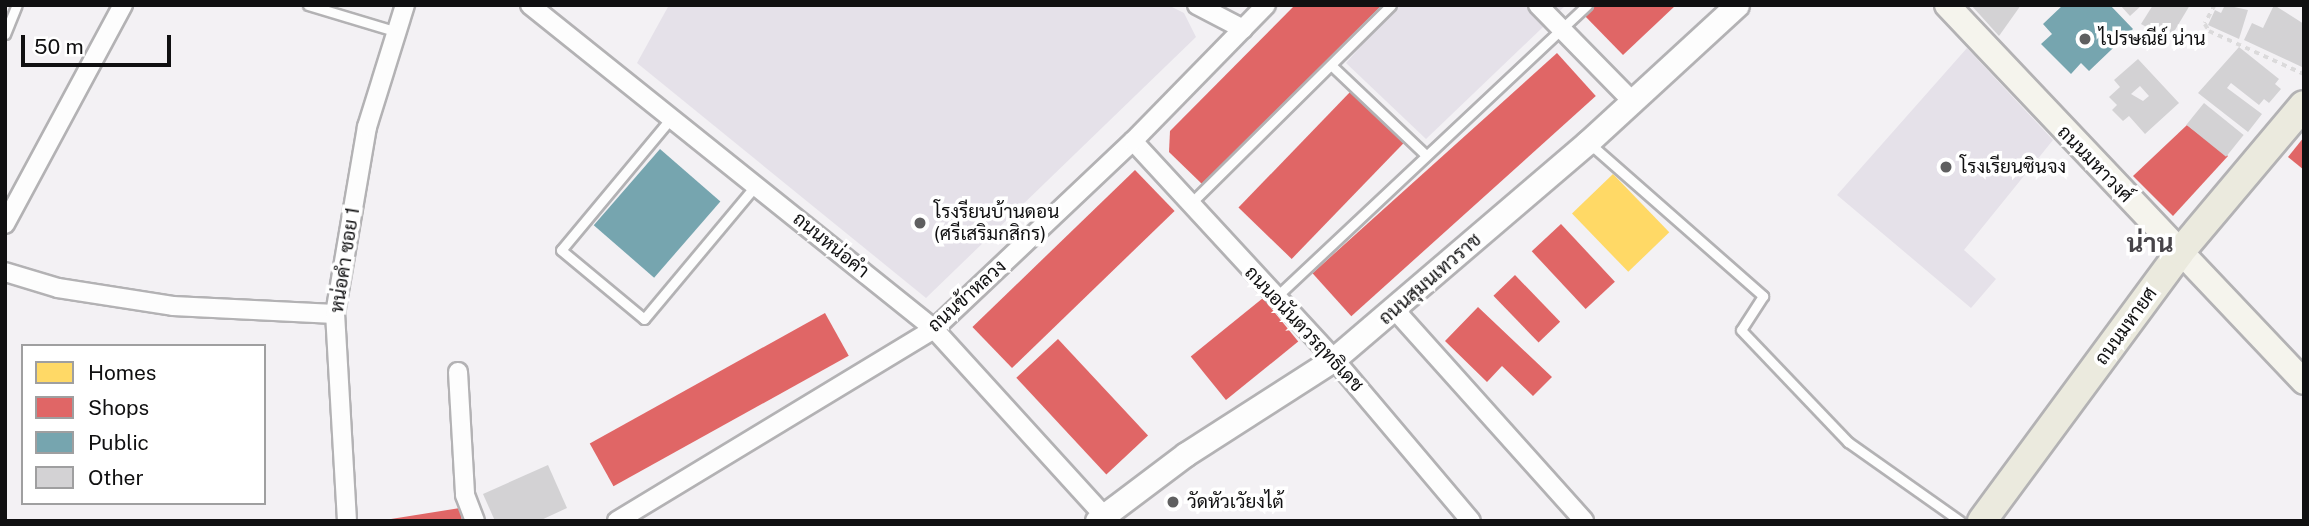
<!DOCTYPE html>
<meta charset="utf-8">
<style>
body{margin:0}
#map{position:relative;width:2309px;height:526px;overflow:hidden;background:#f3f1f4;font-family:"Public Sans",Sarabun,sans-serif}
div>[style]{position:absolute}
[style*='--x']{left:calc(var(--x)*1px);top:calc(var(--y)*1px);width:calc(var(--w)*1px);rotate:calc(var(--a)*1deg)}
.built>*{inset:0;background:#e5e1e9}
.homes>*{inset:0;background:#ffd966;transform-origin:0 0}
.shops>*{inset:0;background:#e06666;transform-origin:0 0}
.public>*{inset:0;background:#76a5af;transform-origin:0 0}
.building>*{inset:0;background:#d3d2d4;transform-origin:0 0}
.path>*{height:3.5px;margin-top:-1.75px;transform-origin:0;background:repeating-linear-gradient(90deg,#dbdadb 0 5px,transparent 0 10px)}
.roads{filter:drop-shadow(2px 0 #b3b2b4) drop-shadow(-2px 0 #b3b2b4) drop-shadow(0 2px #b3b2b4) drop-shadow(0 -2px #b3b2b4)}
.service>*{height:9px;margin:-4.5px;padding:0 4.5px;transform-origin:4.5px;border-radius:4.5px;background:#fdfdfd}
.minor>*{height:18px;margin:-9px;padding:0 9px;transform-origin:9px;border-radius:9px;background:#fdfdfd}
.tertiary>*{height:23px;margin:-11.5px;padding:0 11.5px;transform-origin:11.5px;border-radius:11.5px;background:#fdfdfd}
.secondary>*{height:24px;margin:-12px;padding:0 12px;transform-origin:12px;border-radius:12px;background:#f5f4ed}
.primary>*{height:28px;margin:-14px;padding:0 14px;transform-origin:14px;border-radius:14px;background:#ebeade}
.dots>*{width:19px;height:19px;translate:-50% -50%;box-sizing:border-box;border:4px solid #fff;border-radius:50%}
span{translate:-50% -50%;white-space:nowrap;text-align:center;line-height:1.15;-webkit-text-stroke:7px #fff;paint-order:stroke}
.poi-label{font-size:19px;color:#101011}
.left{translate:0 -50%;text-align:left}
.street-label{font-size:19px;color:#101011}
.district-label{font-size:26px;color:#474449;font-weight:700}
.frame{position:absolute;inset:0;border:7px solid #101011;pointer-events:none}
.legend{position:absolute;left:21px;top:344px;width:245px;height:161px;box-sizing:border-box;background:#fff;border:2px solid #9f9fa0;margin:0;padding:9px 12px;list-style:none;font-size:21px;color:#101011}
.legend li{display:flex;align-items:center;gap:14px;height:35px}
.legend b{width:35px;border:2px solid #9f9fa0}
.scale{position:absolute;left:21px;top:35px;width:150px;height:32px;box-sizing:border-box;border:4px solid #101011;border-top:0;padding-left:9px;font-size:21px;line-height:24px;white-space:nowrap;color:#101011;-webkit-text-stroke:5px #fff;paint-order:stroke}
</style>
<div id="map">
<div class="built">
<div style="clip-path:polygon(669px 5px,1168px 5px,1184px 13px,1196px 37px,926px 298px,637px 63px)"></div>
<div style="clip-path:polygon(1397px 5px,1566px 5px,1426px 139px,1346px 63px)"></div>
<div style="clip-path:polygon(1967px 48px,2053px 140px,1964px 250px,1996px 279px,1971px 308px,1837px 195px)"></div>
</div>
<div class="homes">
<div style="left:1613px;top:174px;width:81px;height:57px;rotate:46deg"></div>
</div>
<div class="shops">
<div style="clip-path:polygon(1295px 5px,1382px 5px,1203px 185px,1169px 152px,1170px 131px)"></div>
<div style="clip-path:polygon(1592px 5px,1676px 5px,1623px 55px,1583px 14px)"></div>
<div style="left:1557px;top:53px;width:58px;height:329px;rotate:48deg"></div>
<div style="left:1351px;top:91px;width:74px;height:162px;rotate:44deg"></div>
<div style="clip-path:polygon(2187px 125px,2228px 156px,2173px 216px,2133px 176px)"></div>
<div style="clip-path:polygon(2304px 137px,2304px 170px,2288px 157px)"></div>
<div style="left:1135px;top:170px;width:57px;height:226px;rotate:46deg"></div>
<div style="left:1561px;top:224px;width:79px;height:40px;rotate:47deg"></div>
<div style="left:1515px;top:275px;width:65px;height:30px;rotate:46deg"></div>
<div style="left:1263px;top:298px;width:56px;height:93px;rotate:51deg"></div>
<div style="clip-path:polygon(1478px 307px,1552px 377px,1533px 396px,1502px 366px,1487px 382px,1445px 341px)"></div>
<div style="left:825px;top:313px;width:49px;height:269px;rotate:61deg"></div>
<div style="left:1058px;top:339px;width:132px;height:57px;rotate:47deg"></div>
<div style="clip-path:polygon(460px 508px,462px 521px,391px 521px,391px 519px)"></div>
</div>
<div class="public">
<div style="clip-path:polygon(2063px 5px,2110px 5px,2133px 29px,2089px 71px,2081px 63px,2071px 74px,2041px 44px,2052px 34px,2043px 24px)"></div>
<div style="left:660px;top:149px;width:80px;height:101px;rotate:41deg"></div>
</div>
<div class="building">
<div style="clip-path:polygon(1971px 5px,2021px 5px,1999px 36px)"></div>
<div style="clip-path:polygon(2120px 5px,2142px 5px,2130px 16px)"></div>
<div style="clip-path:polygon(2153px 5px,2190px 5px,2169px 40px,2141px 24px)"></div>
<div style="clip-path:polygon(2225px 5px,2248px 10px,2239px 39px,2208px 25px,2215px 10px,2221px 13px)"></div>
<div style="clip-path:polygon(2274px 5px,2304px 24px,2304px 68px,2244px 40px,2252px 23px,2263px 28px)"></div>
<div style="clip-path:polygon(2239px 47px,2279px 79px,2275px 84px,2281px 89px,2269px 103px,2264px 99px,2259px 105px,2231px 83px,2227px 88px,2262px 114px,2248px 132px,2198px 93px)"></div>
<div style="clip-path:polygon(evenodd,2138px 59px,2179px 103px,2145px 134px,2129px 116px,2123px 121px,2112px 110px,2117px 105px,2109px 97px,2120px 87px,2114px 80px,2138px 59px,2140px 86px,2149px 96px,2143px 101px,2131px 94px,2140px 86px)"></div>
<div style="left:2204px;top:103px;width:51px;height:28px;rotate:39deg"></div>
<div style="clip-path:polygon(548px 465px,567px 508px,539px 521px,495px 521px,483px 494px)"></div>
</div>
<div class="path">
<div style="--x:2215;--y:5;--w:21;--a:118"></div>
<div style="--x:2205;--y:24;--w:8;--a:60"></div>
<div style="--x:2209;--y:31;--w:104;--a:24.4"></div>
</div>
<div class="roads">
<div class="service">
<div style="--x:308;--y:5;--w:90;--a:16.8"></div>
<div style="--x:5;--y:34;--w:31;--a:-68"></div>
<div style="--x:1331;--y:65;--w:131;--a:43.5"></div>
<div style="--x:672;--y:117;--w:173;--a:129.8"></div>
<div style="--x:561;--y:250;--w:108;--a:39.7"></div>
<div style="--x:644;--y:319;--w:175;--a:-50.1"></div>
<div style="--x:1589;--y:143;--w:232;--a:41.3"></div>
<div style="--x:1763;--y:296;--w:40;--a:122.9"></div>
<div style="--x:1741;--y:330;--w:155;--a:46.3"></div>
<div style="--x:1848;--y:442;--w:137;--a:35.2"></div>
<div style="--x:1189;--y:205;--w:284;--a:-44.7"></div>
<div style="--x:1276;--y:297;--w:427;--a:-43.2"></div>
</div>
<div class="minor">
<div style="--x:530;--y:5;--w:518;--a:38.73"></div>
<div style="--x:934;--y:329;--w:251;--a:47.7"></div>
<div style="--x:1197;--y:5;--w:52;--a:27.6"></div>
<div style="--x:1538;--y:5;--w:136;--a:45.6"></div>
<div style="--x:1133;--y:141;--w:297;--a:47.3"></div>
<div style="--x:1334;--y:359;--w:212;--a:49.8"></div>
<div style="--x:5;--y:224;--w:249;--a:-61.7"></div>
<div style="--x:5;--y:272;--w:55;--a:16.8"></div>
<div style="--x:58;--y:288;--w:116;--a:8.9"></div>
<div style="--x:173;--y:306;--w:162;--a:2.8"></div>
<div style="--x:1395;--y:310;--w:283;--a:48.1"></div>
<div style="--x:458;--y:372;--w:123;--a:86.7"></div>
<div style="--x:465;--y:495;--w:28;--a:69"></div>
<div style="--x:347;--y:521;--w:207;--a:-93.3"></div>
<div style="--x:335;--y:314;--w:190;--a:-80.3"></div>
<div style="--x:367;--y:127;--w:128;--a:-72.7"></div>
<div style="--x:617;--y:521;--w:371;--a:-31.2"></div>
<div style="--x:934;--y:329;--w:274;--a:-43.4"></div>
<div style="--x:1133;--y:141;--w:190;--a:-45.6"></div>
</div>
<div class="tertiary">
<div style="--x:1097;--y:521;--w:111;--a:-37"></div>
<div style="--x:1186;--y:454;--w:176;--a:-32.7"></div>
<div style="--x:1334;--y:359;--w:334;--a:-40.5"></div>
<div style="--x:1588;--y:142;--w:202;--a:-42.6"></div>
</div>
<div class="secondary">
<div style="--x:1947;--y:5;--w:519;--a:46.56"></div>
</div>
<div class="primary">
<div style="--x:1982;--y:521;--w:334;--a:-53.6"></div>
<div style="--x:2180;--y:252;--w:192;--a:-49.9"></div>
</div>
</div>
<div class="dots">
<div style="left:2085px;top:39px;background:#5f5f60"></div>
<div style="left:1946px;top:167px;background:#5f5f60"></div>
<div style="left:920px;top:223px;background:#5f5f60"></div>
<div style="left:1173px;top:502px;background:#5f5f60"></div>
</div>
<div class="poi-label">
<span class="left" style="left:2099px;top:39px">ไปรษณีย์ น่าน</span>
<span class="left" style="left:1960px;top:167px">โรงเรียนซินจง</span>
<span class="left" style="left:934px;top:223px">โรงรียนบ้านดอน<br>(ศรีเสริมกสิกร)</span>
<span class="left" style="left:1187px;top:502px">วัดหัวเวัยงไต้</span>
</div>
<div class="street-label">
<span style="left:2095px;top:164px;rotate:46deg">ถนนมหาวงศ์</span>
<span style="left:831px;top:245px;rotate:39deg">ถนนหน่อคำ</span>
<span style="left:345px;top:260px;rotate:-81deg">หน่อคำ ซอย 1</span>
<span style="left:1430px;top:279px;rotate:-41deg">ถนนสุมนเทวราช</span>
<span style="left:967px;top:296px;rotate:-42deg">ถนนข้าหลวง</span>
<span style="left:2126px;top:326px;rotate:-54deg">ถนนมหายศ</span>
<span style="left:1304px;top:329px;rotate:47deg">ถนนอนันตวรฤทธิเดช</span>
</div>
<div class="district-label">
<span style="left:2150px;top:243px">น่าน</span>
</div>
<div class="frame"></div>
<ul class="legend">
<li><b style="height:19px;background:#ffd966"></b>Homes</li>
<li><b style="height:19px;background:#e06666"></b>Shops</li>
<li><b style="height:19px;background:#76a5af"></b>Public</li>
<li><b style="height:19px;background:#d3d2d4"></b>Other</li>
</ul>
<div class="scale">50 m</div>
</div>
